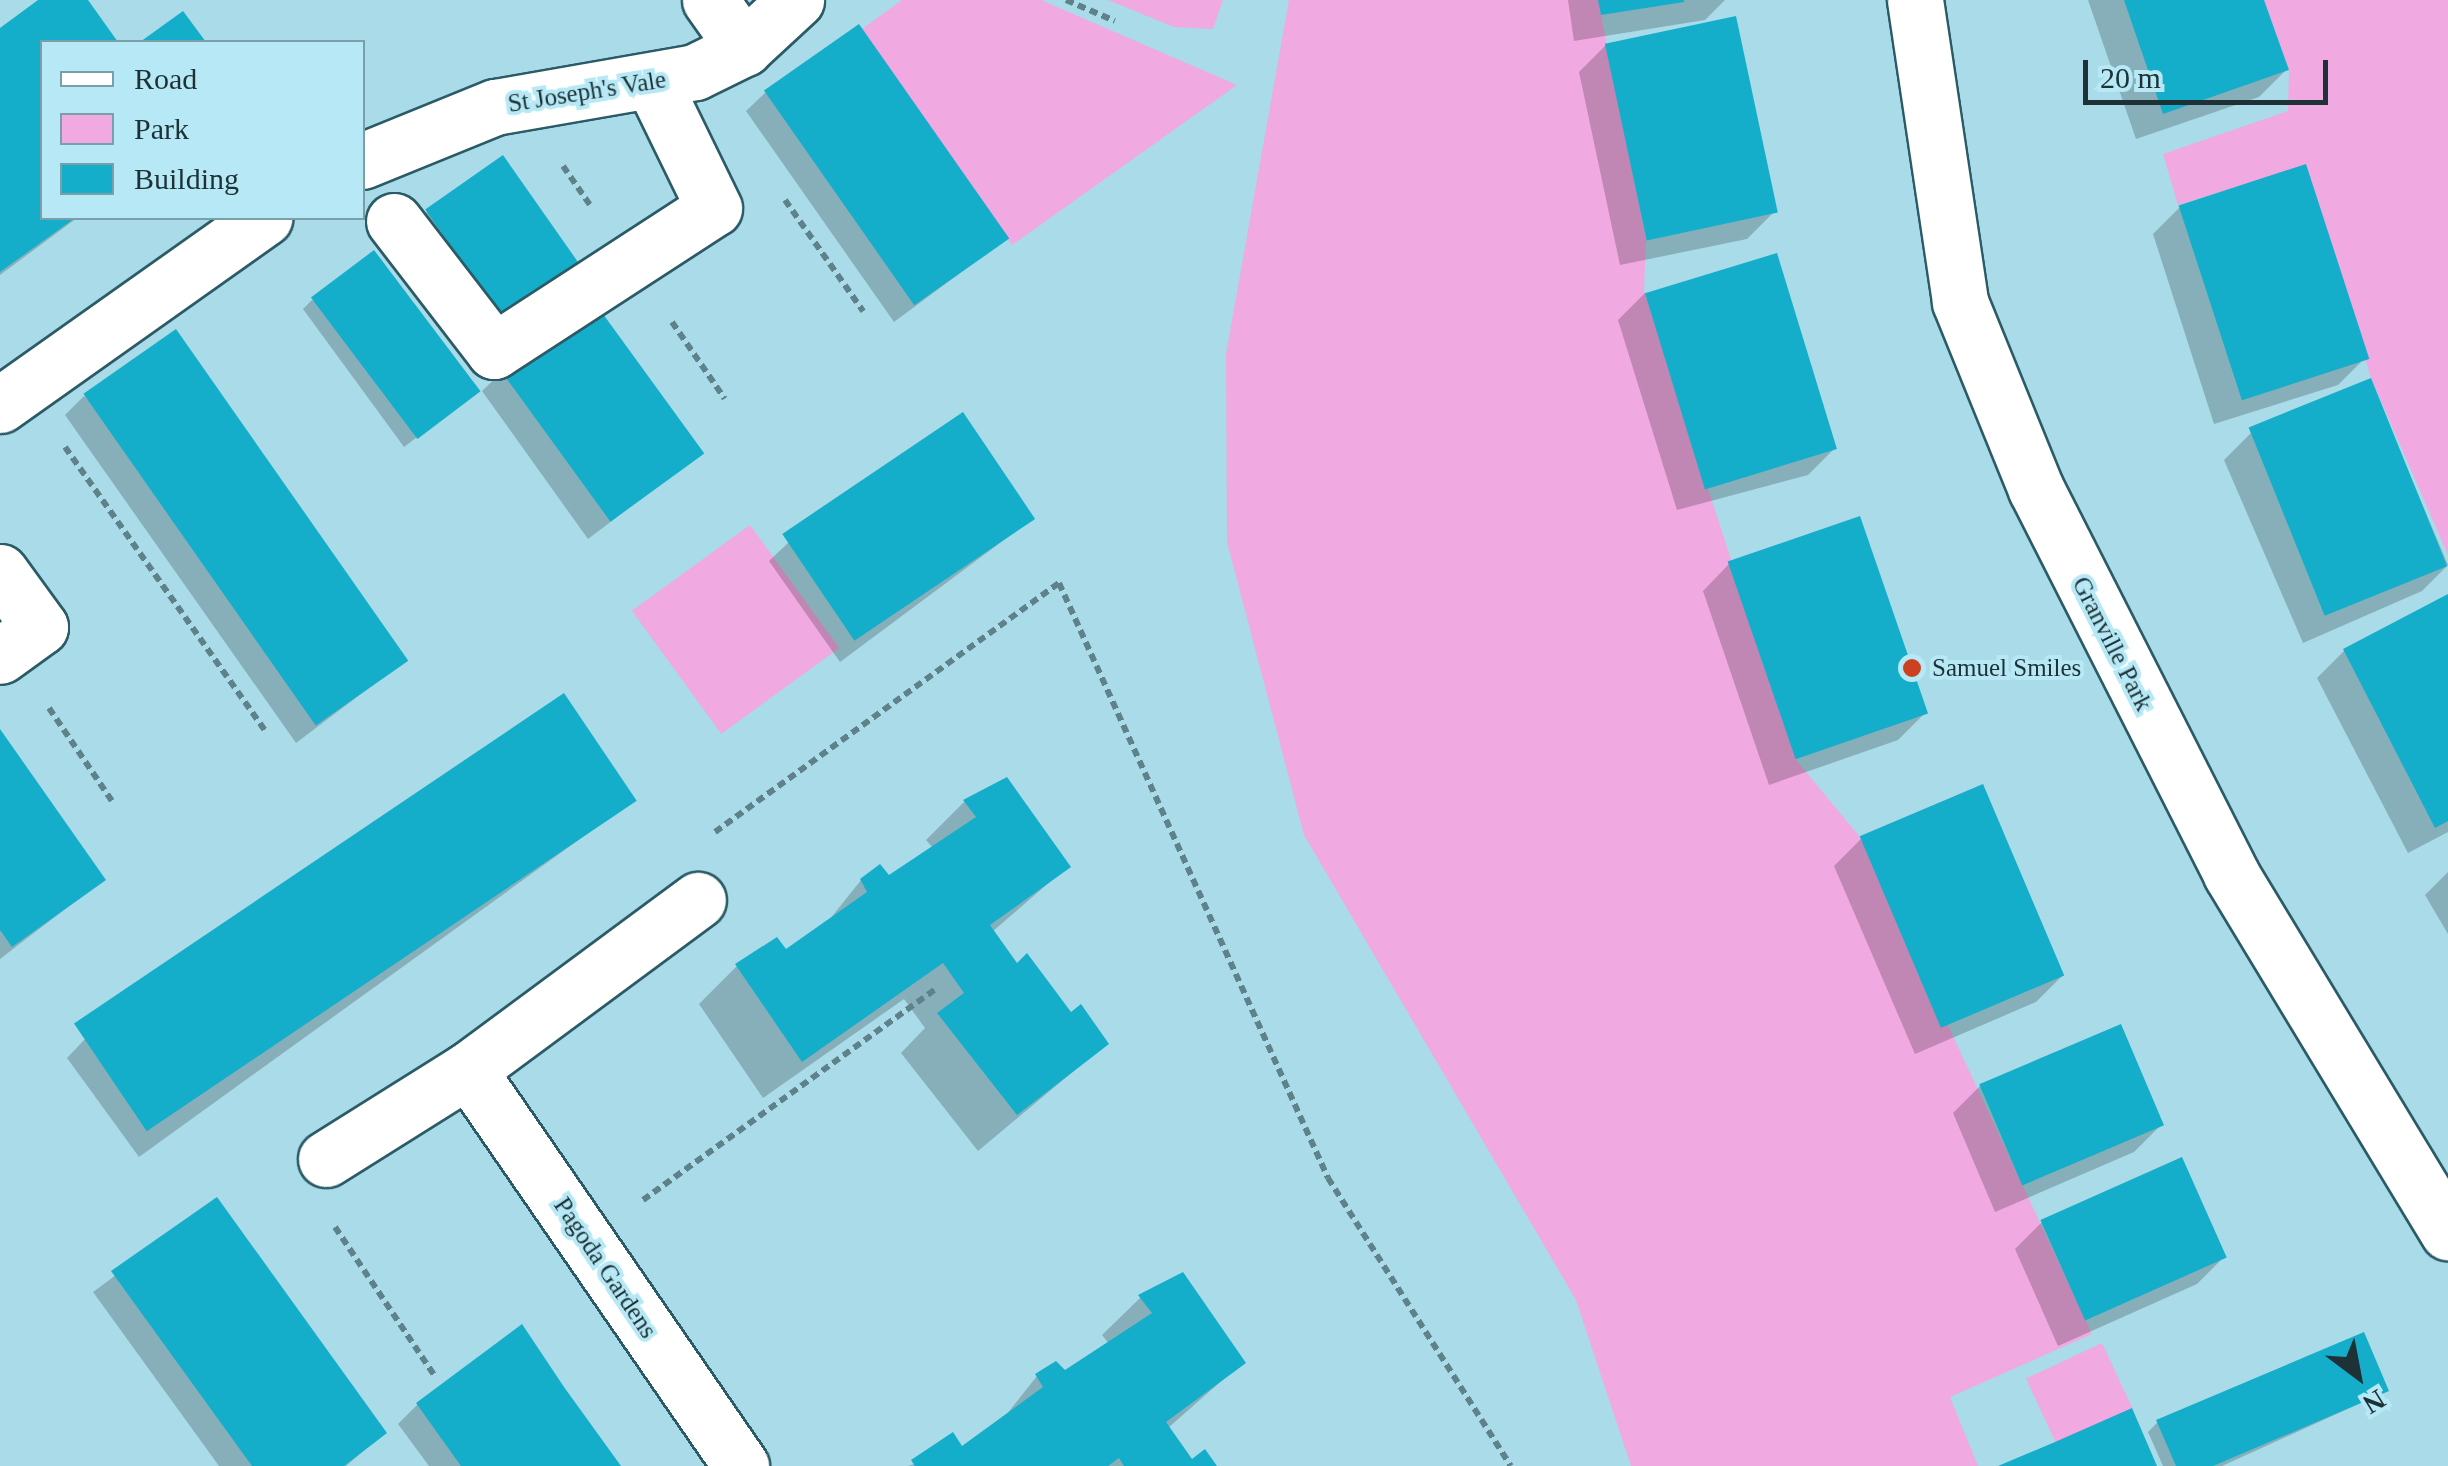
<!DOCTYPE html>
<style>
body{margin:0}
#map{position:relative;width:2448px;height:1466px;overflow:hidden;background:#a9dbe8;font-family:"Times New Roman",serif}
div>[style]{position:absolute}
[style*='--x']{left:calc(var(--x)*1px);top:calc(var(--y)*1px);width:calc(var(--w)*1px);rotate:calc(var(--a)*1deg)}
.green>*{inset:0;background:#f0a9e1;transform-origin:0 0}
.shadow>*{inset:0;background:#0003}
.building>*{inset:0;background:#15aeca;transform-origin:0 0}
.path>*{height:6px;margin-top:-3px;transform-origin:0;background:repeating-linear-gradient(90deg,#5f818a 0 8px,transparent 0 13px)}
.roads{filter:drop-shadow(2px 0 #2b5b66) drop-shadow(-2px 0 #2b5b66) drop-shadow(0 2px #2b5b66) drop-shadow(0 -2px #2b5b66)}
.minor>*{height:55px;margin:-27.5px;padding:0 27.5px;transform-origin:27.5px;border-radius:27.5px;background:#fff}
.dots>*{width:28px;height:28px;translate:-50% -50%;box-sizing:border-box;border:5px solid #b6e9f5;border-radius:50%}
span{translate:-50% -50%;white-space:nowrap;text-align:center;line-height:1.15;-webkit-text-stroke:8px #b6e9f5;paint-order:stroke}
.street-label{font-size:25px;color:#1d3136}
.poi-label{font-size:25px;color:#1d3136}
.left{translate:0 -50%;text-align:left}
.legend{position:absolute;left:40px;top:40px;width:325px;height:180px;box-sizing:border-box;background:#b6e9f5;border:2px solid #799fa9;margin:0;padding:12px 18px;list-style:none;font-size:30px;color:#1d3136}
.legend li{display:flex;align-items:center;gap:20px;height:50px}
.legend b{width:50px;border:2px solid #799fa9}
.north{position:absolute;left:2308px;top:1326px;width:100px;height:100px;-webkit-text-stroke:8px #b6e9f5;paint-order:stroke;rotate:148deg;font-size:28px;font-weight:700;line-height:40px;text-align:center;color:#1d3136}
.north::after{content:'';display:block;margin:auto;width:35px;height:45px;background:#1d3136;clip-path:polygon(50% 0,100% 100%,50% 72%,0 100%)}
.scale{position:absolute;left:2083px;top:60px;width:245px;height:45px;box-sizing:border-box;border:5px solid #1d3136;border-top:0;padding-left:12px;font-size:30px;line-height:35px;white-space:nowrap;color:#1d3136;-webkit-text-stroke:8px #b6e9f5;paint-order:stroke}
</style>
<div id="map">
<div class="green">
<div style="clip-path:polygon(902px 0,1041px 0,1237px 85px,1012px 245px,862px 29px)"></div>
<div style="clip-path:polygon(1108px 0,1223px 0,1213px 29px,1174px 27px)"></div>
<div style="clip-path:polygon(1289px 0,1598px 0,1646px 240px,1644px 291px,1796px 760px,1860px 837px,2092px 1334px,1950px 1397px,1978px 1466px,1631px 1466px,1576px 1300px,1304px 835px,1227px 542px,1226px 354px)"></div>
<div style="clip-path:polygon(2264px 0,2448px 0,2448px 555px,2371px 378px,2306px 165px,2178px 205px,2163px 154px,2288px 111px,2289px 70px)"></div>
<div style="left:750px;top:525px;width:152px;height:146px;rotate:54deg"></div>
<div style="left:2102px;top:1343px;width:72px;height:84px;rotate:65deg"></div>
</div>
<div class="shadow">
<div style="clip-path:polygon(43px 0,85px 0,115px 42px,42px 42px,42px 218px,77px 218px,0 275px,0 31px)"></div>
<div style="clip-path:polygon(1568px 0,1725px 0,1705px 20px,1574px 41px)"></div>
<div style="clip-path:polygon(2088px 0,2262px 0,2286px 70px,2259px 97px,2136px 139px)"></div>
<div style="clip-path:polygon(1606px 45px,1774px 212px,1747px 239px,1620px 265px,1579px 72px)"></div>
<div style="clip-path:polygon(766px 92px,1006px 239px,894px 322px,746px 111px)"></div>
<div style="clip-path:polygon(2180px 207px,2365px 358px,2338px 385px,2214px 424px,2153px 234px)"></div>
<div style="clip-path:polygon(427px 212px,584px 275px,488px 347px,407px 231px)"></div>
<div style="clip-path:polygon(1645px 293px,1835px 448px,1808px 475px,1677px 510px,1618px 320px)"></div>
<div style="clip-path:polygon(312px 300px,476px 392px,404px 447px,303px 309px)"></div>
<div style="clip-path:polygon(502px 372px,700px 454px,588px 539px,482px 391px)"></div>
<div style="clip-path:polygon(2370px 381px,2448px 565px,2422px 591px,2303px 643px,2224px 460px,2251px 433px)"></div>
<div style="clip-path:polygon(84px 396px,406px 660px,296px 743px,65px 415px)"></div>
<div style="clip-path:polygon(1032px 519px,840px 662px,769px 561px,789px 542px)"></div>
<div style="clip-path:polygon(1729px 564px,1925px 713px,1898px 740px,1769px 785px,1703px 591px)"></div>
<div style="clip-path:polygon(2448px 597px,2448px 832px,2408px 853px,2317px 678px,2344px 651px)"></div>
<div style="clip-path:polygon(0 733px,103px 880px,0 959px)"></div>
<div style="clip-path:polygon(1006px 780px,1067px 867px,992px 932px,1016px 967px,1106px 1044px,978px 1151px,901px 1053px,925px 1028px,904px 999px,763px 1098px,699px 1004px,737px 966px,785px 952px,826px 924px,861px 880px,889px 878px,933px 848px,926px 840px,964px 802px)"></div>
<div style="clip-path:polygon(634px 800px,139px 1157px,67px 1058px,86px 1038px)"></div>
<div style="clip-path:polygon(1861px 839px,2063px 975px,2036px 1002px,1915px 1054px,1834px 866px)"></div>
<div style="clip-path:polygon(2448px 872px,2448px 934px,2425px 895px)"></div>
<div style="clip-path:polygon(1980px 1086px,2161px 1125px,2134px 1152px,1995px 1212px,1953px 1113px)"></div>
<div style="clip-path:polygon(216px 1201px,384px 1433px,346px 1466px,219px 1466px,93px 1292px)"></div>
<div style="clip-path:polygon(2042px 1222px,2224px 1257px,2197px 1284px,2058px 1346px,2015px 1249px)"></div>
<div style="clip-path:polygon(1182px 1276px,1243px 1362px,1168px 1428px,1192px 1462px,1213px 1466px,908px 1466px,961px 1449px,1002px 1420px,1037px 1376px,1065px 1373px,1109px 1344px,1102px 1335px,1140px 1298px)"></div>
<div style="clip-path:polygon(2387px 1391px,2222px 1466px,2163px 1466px,2148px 1432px,2158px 1422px)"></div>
<div style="clip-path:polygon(418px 1404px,620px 1466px,429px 1466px,398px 1424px)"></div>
</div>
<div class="building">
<div style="clip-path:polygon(38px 0,88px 0,118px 42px,42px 42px,42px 218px,75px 218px,0 272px,0 28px)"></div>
<div style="clip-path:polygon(1598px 0,1684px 0,1684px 2px,1601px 15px)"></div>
<div style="clip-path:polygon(2124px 0,2264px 0,2289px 70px,2163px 114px)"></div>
<div style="clip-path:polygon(183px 11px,206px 42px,140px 42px)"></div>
<div style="left:1736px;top:16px;width:201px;height:134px;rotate:78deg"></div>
<div style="left:859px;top:24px;width:262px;height:116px;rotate:55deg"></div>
<div style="left:503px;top:155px;width:147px;height:95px;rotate:55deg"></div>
<div style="left:2306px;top:164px;width:205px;height:134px;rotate:72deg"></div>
<div style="left:374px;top:250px;width:177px;height:79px;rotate:53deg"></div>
<div style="left:1777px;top:253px;width:205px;height:138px;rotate:73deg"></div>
<div style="left:595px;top:303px;width:186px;height:116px;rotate:54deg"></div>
<div style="left:176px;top:329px;width:405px;height:113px;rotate:55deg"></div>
<div style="left:2371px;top:378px;width:203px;height:132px;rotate:68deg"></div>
<div style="left:963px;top:412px;width:129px;height:218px;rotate:56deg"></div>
<div style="left:1860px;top:516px;width:209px;height:140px;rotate:71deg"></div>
<div style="clip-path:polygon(2448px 594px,2448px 821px,2435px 828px,2343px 649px)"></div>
<div style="left:564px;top:693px;width:130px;height:591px;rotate:56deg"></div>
<div style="clip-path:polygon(0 729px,106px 880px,12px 947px,0 930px)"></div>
<div style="clip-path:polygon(1007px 777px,1071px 867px,990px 925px,1017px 963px,1027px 953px,1071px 1012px,1081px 1004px,1109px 1044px,1017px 1115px,937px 1013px,964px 993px,943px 963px,802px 1062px,735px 964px,777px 937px,786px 949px,867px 892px,860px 879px,880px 864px,889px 875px,976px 817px,963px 800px)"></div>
<div style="left:1983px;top:784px;width:208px;height:134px;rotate:67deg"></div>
<div style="left:2121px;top:1024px;width:110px;height:154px;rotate:67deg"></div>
<div style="left:2182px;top:1157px;width:110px;height:155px;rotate:66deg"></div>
<div style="clip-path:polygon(217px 1197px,387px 1433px,344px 1466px,252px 1466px,111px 1271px)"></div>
<div style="clip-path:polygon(1183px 1272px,1246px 1363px,1166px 1422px,1192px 1459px,1205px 1449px,1217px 1466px,1124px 1466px,1119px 1458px,1108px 1466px,915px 1466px,911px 1460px,953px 1432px,962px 1446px,1043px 1387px,1035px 1374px,1056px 1361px,1065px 1370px,1152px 1313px,1138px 1295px)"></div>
<div style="clip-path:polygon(522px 1324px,564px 1387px,621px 1466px,461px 1466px,416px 1403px)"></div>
<div style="clip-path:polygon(2364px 1332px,2389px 1391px,2213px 1466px,2176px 1466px,2156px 1420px)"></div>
<div style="clip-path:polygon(2132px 1408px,2157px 1466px,1998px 1466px,2055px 1442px)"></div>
</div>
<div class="path">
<div style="--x:1066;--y:0;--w:53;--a:23.2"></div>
<div style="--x:563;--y:166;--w:47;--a:55.3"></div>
<div style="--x:785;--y:200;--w:136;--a:54.9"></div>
<div style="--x:672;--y:322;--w:93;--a:55.5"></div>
<div style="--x:65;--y:447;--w:347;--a:54.8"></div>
<div style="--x:49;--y:708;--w:112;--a:55.9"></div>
<div style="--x:715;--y:832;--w:425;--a:-35.9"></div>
<div style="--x:1059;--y:583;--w:653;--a:65.67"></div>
<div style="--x:1328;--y:1178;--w:341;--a:57.6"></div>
<div style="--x:643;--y:1200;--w:361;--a:-35.8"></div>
<div style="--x:335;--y:1227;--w:178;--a:56.2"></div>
</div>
<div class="roads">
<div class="minor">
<div style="--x:710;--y:0;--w:59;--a:54.7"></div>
<div style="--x:1915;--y:0;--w:305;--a:81.5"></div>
<div style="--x:1960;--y:302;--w:202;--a:67.9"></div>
<div style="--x:2036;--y:489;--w:432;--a:63.1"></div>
<div style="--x:2231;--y:874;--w:419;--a:58.8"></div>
<div style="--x:362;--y:161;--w:144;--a:-22.1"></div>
<div style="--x:495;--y:107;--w:203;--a:-9.9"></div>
<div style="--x:695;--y:72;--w:55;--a:-26.1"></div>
<div style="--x:744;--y:48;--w:71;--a:-42.7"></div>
<div style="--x:394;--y:221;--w:164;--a:52.4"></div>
<div style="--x:494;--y:351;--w:262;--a:-33"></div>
<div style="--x:714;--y:208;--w:137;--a:-116"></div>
<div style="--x:0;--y:405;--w:324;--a:-35.3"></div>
<div style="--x:0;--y:572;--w:68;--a:54"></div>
<div style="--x:40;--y:627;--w:49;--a:144.1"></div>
<div style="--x:468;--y:1070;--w:481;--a:55.4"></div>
<div style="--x:326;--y:1159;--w:168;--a:-32.1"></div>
<div style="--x:468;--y:1070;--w:286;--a:-36.5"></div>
</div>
</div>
<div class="dots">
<div style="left:1912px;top:668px;background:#cc4220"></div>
</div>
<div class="street-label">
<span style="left:587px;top:92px;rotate:-9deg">St Joseph's Vale</span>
<span style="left:2112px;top:644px;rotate:63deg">Granville Park</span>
<span style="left:605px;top:1268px;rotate:56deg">Pagoda Gardens</span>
</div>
<div class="poi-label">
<span class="left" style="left:1932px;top:668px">Samuel Smiles</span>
</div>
<ul class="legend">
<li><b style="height:12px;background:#fff"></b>Road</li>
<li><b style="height:28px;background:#f0a9e1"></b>Park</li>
<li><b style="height:28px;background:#15aeca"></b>Building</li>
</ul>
<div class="north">N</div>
<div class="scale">20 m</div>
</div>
